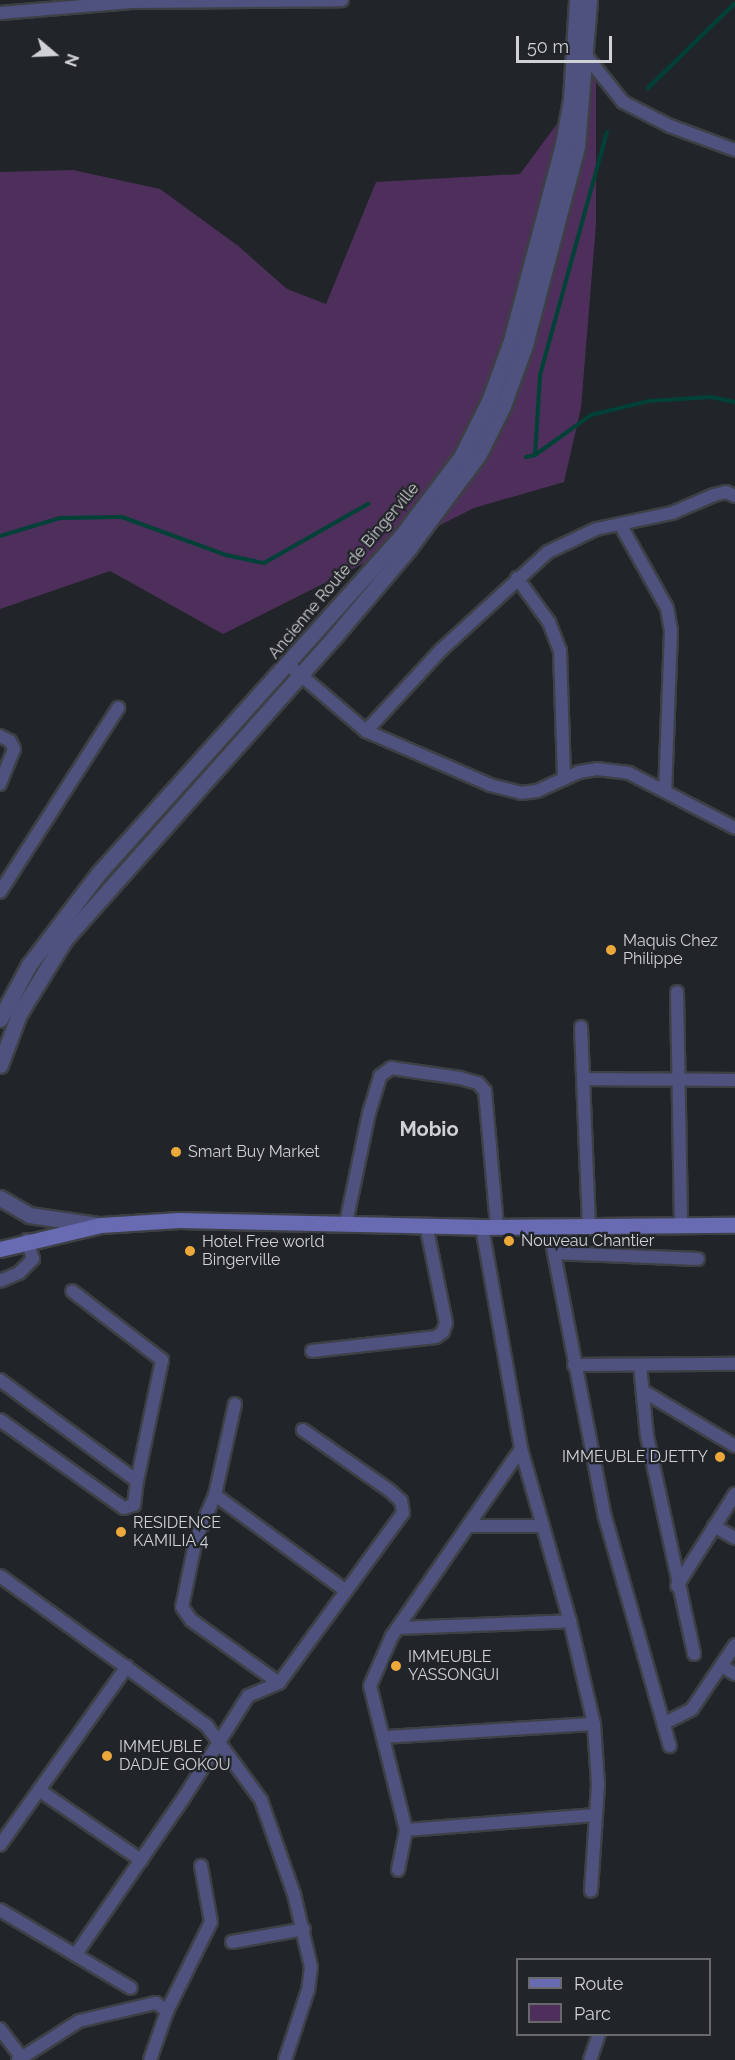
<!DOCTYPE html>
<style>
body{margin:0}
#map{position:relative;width:735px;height:2060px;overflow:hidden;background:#212428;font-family:Raleway,sans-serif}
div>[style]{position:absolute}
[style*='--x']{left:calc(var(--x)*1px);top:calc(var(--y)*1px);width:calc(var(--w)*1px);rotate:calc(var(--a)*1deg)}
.green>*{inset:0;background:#4e2f5b}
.stream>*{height:4px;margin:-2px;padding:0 2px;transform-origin:2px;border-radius:2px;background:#004137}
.roads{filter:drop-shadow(2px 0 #3d4044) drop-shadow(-2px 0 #3d4044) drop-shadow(0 2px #3d4044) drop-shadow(0 -2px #3d4044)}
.minor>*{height:12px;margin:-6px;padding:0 6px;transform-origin:6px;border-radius:6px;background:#4f517f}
.tertiary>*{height:15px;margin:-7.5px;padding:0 7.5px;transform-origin:7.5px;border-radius:7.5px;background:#4f517f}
.secondary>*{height:15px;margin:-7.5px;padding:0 7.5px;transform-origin:7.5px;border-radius:7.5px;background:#686ab2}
.dots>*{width:16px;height:16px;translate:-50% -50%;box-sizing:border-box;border:3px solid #212428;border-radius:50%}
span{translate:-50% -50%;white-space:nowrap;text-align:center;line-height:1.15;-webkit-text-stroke:4.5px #212428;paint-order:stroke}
.street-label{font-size:16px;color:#cfd1d4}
.poi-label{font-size:16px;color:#cfd1d4}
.left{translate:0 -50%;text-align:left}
.right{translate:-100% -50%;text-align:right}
.quarter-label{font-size:20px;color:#cfd1d4;font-weight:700}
.legend{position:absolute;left:516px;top:1958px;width:195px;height:78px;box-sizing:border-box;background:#212428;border:2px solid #67696d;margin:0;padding:8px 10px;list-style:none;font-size:18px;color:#cfd1d4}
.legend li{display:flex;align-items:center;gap:12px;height:30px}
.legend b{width:30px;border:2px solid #67696d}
.north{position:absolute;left:24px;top:24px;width:60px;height:60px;-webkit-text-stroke:4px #212428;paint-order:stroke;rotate:109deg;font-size:16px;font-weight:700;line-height:24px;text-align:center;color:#cfd1d4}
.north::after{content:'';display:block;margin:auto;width:21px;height:27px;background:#cfd1d4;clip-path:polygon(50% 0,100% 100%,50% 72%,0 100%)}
.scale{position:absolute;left:516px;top:36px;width:96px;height:27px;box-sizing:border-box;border:3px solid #cfd1d4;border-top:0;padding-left:8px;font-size:18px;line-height:21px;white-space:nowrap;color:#cfd1d4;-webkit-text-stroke:4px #212428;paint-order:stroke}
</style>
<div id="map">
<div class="green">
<div style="clip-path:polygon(596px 71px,596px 224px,581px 408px,564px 482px,474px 508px,223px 634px,110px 571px,0 609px,0 172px,73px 170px,160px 189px,237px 245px,287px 289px,326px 304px,376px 182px,520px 174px)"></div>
</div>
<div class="stream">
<div style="--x:648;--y:88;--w:122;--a:-44.3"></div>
<div style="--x:535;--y:455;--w:69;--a:-35.5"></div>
<div style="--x:591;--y:415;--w:60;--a:-13.6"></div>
<div style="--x:649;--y:401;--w:62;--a:-3.7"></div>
<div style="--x:711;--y:397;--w:25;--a:12"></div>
<div style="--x:526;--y:457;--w:9;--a:-13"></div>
<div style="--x:535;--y:455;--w:80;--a:-86.4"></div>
<div style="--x:540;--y:375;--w:252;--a:-74.6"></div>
<div style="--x:0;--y:536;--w:63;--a:-16.7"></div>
<div style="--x:60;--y:518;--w:62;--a:-0.9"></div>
<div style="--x:122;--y:517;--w:111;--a:20.1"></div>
<div style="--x:226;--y:555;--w:39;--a:12"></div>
<div style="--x:264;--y:563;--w:120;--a:-29.6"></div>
</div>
<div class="roads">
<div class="minor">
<div style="--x:0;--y:13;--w:132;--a:-4.8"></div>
<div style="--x:132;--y:2;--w:210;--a:-0.5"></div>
<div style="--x:587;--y:57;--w:58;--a:51.3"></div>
<div style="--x:623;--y:102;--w:53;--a:27.1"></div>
<div style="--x:670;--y:126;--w:69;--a:20.3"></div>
<div style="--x:620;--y:524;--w:96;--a:60.8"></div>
<div style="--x:667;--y:608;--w:23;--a:80"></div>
<div style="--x:671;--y:631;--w:160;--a:92.1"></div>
<div style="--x:517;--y:578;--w:54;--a:54"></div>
<div style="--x:549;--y:622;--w:30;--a:69"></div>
<div style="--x:560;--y:650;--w:129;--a:88.2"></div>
<div style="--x:289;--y:665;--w:101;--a:40.6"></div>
<div style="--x:366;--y:731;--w:135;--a:23.5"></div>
<div style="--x:490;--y:785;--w:32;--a:14"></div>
<div style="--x:521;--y:793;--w:16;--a:-7"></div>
<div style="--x:537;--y:791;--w:46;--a:-24.3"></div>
<div style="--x:579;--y:772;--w:18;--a:-9"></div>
<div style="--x:597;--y:769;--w:32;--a:7"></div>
<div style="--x:629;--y:773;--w:119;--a:27.4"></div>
<div style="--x:366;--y:731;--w:110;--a:-47.2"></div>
<div style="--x:441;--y:650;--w:145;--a:-42.5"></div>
<div style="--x:548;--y:552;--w:53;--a:-25.6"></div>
<div style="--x:596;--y:529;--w:78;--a:-11.9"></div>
<div style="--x:672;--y:513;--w:46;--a:-23.2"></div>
<div style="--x:714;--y:495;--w:12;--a:-14"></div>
<div style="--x:726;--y:492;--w:10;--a:24"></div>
<div style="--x:0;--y:736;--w:11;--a:27"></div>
<div style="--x:10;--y:741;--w:9;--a:63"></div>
<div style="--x:14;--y:749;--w:38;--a:112"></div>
<div style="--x:0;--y:892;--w:219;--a:-57.3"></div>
<div style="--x:677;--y:992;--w:234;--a:89"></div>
<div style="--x:581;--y:1027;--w:200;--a:87.7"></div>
<div style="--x:583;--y:1079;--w:152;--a:0.4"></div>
<div style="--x:346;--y:1223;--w:112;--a:-78.2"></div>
<div style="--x:369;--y:1113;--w:39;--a:-73"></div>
<div style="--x:380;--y:1076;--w:14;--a:-36"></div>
<div style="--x:391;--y:1068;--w:70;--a:8.2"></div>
<div style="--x:460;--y:1078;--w:19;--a:16"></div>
<div style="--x:478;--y:1083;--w:11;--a:49"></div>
<div style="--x:485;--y:1091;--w:136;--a:84.9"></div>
<div style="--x:482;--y:1227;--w:225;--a:80"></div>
<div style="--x:521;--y:1449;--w:179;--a:74.1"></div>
<div style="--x:570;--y:1621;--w:106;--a:76.9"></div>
<div style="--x:594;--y:1724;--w:61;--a:86.2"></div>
<div style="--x:598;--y:1785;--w:106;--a:93.8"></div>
<div style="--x:549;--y:1227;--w:295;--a:79.1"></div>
<div style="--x:605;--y:1517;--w:238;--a:74.2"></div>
<div style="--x:554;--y:1253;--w:144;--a:2.4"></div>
<div style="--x:0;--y:1281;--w:21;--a:-23"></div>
<div style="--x:19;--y:1273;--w:20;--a:-45"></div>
<div style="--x:33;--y:1259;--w:20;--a:-108"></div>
<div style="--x:312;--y:1351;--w:125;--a:-6.4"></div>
<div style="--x:436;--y:1337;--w:9;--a:-36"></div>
<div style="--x:443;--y:1332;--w:9;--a:-72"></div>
<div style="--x:446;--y:1323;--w:100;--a:-101.5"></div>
<div style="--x:574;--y:1365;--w:161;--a:-0.4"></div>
<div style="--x:640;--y:1365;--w:71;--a:84.4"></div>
<div style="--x:647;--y:1436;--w:223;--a:77.8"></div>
<div style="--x:0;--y:1380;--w:170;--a:36.4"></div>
<div style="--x:137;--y:1481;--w:124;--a:-78.3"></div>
<div style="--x:162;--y:1360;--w:113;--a:-142.5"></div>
<div style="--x:643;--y:1391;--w:107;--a:30.9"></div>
<div style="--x:235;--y:1404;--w:93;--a:102.4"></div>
<div style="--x:215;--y:1495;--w:48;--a:113.4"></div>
<div style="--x:196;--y:1539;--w:69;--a:101.6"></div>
<div style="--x:182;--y:1607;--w:16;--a:55"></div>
<div style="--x:191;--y:1620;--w:108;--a:35.6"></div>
<div style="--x:0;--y:1420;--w:152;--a:35.4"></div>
<div style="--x:124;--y:1508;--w:10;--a:-17"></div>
<div style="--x:134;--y:1505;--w:24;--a:-83"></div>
<div style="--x:215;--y:1495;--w:162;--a:36.2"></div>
<div style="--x:469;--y:1526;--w:74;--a:0"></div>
<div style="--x:714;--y:1526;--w:24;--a:30"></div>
<div style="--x:0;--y:1576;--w:256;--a:35.9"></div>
<div style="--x:207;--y:1726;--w:92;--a:53.9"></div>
<div style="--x:261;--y:1800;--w:100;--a:70.7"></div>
<div style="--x:294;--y:1894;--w:75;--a:76.9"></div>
<div style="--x:311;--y:1967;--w:23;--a:97"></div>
<div style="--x:308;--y:1990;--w:74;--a:108.2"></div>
<div style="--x:677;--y:1586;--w:109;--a:-57.8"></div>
<div style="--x:399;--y:1628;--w:171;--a:-2.3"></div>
<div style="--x:722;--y:1666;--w:15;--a:32"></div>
<div style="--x:665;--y:1723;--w:30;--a:-27"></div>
<div style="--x:692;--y:1709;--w:77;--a:-56.1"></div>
<div style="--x:385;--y:1737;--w:209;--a:-3.6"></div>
<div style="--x:39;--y:1790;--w:124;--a:34.5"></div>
<div style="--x:406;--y:1830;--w:190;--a:-4.5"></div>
<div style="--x:0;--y:1845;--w:219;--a:-54.6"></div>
<div style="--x:398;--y:1870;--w:41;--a:-78.7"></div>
<div style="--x:406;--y:1830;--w:148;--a:-104"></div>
<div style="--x:370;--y:1686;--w:55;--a:-66.3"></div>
<div style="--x:392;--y:1636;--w:227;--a:-55.4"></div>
<div style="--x:0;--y:1910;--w:152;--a:30.8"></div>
<div style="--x:232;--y:1942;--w:73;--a:-10.2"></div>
<div style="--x:76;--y:1954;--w:188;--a:-55.4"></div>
<div style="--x:183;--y:1799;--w:122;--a:-57.7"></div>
<div style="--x:248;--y:1696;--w:34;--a:-23"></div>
<div style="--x:279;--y:1683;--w:210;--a:-53.9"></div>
<div style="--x:403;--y:1513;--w:12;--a:-99"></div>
<div style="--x:401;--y:1501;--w:16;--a:-137"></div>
<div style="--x:389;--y:1490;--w:105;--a:-145.1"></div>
<div style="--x:167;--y:2011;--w:99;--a:-63.7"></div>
<div style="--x:211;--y:1922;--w:57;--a:-100.1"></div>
<div style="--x:0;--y:2029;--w:35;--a:53"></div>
<div style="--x:18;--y:2060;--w:72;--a:-32.6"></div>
<div style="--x:79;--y:2021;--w:79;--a:-13.2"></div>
<div style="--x:156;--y:2003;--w:14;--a:36"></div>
<div style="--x:167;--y:2011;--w:52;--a:109.1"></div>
<div style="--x:590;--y:2060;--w:28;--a:-71"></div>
</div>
<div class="tertiary">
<div style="--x:0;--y:1019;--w:61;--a:-61.8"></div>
<div style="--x:29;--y:965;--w:114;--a:-52.8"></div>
<div style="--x:98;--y:874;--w:455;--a:-48.1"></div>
<div style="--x:402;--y:535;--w:98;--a:-52.9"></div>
<div style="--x:461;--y:457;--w:63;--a:-63.4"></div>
<div style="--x:489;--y:401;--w:64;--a:-69.9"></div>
<div style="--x:511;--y:341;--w:204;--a:-75.2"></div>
<div style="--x:563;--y:144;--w:46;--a:-79.9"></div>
<div style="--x:571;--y:99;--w:99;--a:-86.5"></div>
<div style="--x:0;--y:1065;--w:54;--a:-69.6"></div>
<div style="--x:19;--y:1014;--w:88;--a:-58.5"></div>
<div style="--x:65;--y:939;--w:406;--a:-48.3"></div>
<div style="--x:335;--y:636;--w:115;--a:-49.9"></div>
<div style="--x:409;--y:548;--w:117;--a:-53.3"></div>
<div style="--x:479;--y:454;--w:54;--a:-63.4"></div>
<div style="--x:503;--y:406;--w:65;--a:-70.2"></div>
<div style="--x:525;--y:345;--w:205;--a:-75.3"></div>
<div style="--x:577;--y:147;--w:147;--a:-85.3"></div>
<div style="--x:0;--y:1198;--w:34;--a:30"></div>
<div style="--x:29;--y:1215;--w:70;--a:8.2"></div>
</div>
<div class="secondary">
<div style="--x:0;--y:1249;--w:104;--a:-13.4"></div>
<div style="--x:101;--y:1225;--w:78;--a:-3.7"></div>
<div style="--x:179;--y:1220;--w:303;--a:1.3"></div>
<div style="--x:482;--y:1227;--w:253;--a:-0.5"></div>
</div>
</div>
<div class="dots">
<div style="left:611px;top:950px;background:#eda83b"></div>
<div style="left:176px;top:1152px;background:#eda83b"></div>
<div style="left:509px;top:1241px;background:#eda83b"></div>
<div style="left:190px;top:1251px;background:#eda83b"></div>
<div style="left:720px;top:1457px;background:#eda83b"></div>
<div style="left:121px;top:1532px;background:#eda83b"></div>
<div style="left:396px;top:1666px;background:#eda83b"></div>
<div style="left:107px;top:1756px;background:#eda83b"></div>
</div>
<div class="street-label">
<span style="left:344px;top:571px;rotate:-50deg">Ancienne Route de Bingerville</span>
</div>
<div class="poi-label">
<span class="left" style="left:623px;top:950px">Maquis Chez<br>Philippe</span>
<span class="left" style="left:188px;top:1152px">Smart Buy Market</span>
<span class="left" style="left:521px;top:1241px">Nouveau Chantier</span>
<span class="left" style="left:202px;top:1251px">Hotel Free world<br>Bingerville</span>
<span class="right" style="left:708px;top:1457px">IMMEUBLE DJETTY</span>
<span class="left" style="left:133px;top:1532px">RESIDENCE<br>KAMILIA 4</span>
<span class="left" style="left:408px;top:1666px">IMMEUBLE<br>YASSONGUI</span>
<span class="left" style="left:119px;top:1756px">IMMEUBLE<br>DADJE GOKOU</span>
</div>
<div class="quarter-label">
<span style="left:429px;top:1129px">Mobio</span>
</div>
<ul class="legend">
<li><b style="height:8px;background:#686ab2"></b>Route</li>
<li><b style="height:16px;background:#4e2f5b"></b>Parc</li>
</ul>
<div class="north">N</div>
<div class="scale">50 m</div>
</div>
